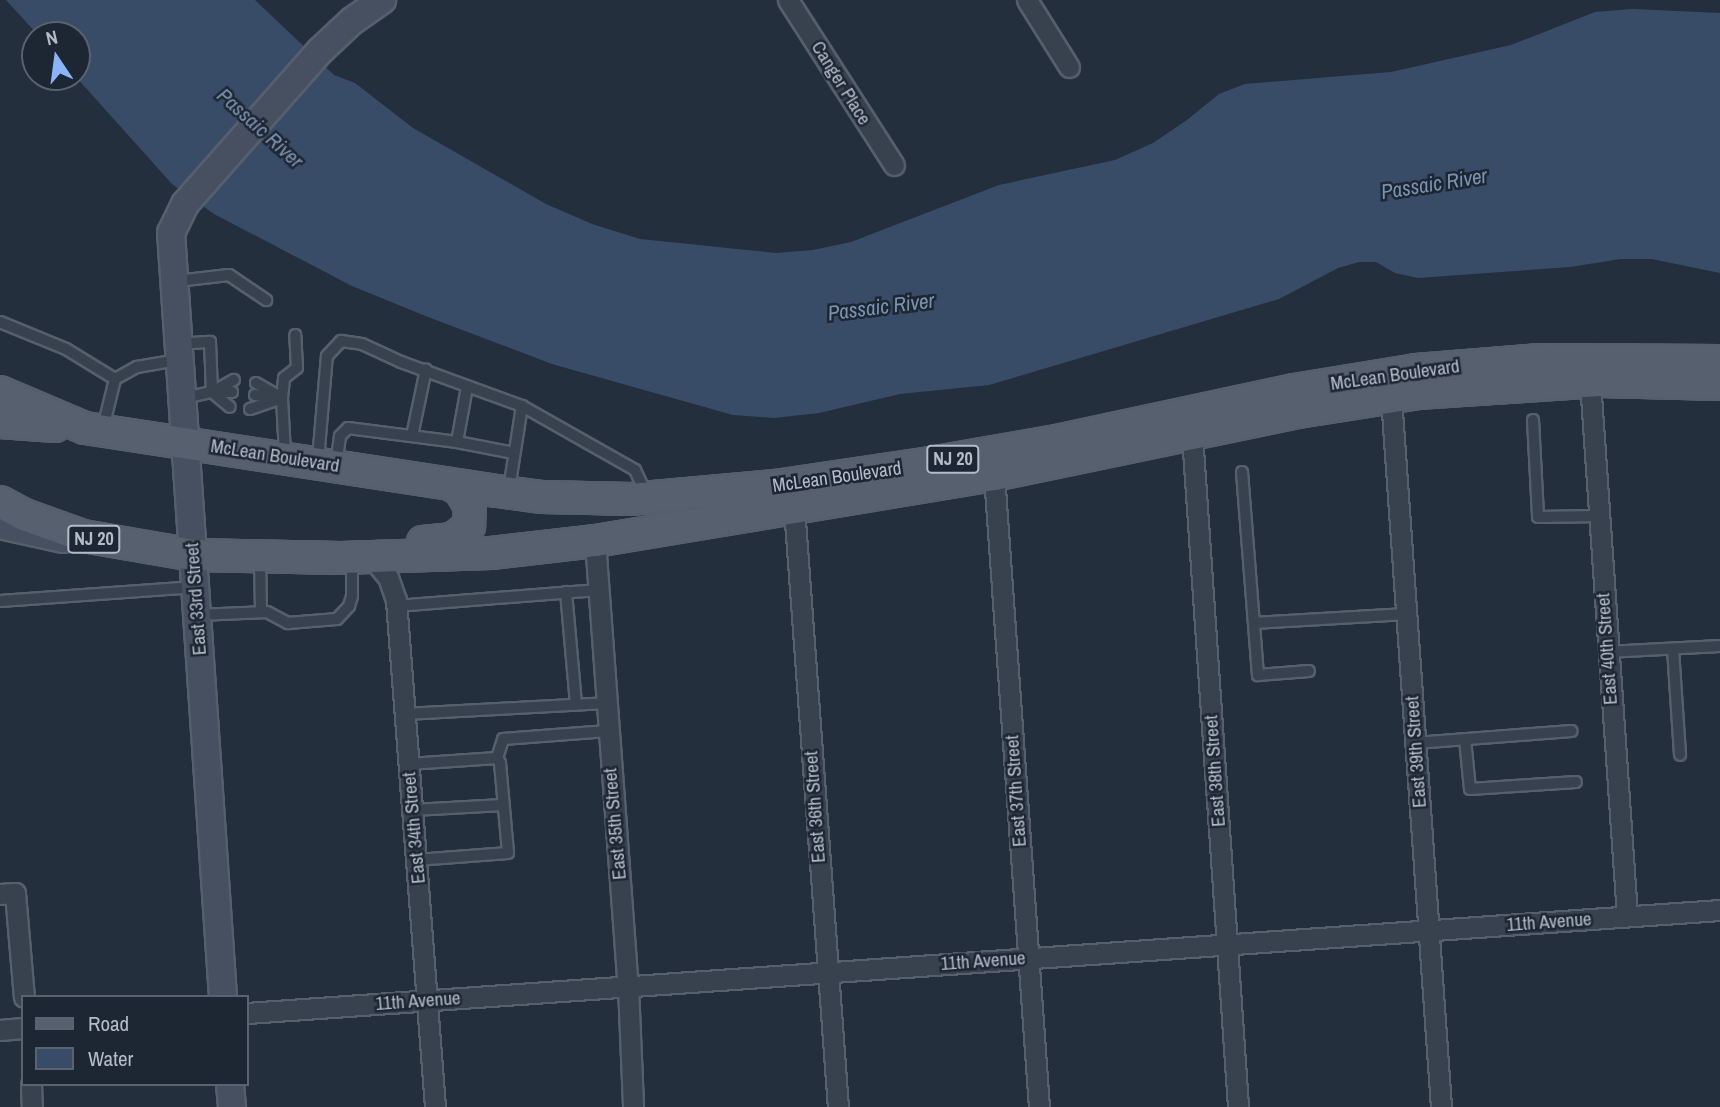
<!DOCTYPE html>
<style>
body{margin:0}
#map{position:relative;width:1720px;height:1107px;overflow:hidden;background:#242f3e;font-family:"Archivo Narrow",sans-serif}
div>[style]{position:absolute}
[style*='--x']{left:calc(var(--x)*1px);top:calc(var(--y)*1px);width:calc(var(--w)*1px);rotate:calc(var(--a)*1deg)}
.water>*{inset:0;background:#394c67}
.roads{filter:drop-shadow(2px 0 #565f6c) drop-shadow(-2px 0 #565f6c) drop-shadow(0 2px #565f6c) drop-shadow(0 -2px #565f6c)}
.service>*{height:10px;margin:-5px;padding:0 5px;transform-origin:5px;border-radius:5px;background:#38414e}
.minor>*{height:19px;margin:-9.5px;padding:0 9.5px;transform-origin:9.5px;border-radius:9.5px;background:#38414e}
.secondary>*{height:26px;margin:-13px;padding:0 13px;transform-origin:13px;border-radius:13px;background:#465061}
.primary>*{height:30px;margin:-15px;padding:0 15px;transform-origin:15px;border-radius:15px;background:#56606e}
span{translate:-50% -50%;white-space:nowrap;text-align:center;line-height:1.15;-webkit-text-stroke:5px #1d2633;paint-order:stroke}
.shield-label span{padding:2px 5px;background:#1d2633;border:2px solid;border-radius:5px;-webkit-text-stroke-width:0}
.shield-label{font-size:18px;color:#b4bcc9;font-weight:700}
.street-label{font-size:19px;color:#b4bcc9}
.water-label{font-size:21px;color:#7c92b1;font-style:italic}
.legend{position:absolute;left:21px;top:995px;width:228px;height:91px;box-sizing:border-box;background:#1d2633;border:2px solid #59626f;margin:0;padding:9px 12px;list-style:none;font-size:21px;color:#b4bcc9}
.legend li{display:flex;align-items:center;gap:14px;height:35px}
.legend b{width:35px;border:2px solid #59626f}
.north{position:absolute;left:21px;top:21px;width:70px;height:70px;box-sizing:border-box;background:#1d2633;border:2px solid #59626f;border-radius:50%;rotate:347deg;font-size:19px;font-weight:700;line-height:28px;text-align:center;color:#b4bcc9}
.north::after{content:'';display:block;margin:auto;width:24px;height:32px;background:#8ab4f8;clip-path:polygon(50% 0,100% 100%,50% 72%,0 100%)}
</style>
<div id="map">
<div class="water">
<div style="clip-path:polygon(6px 0,255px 0,334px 75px,355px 83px,413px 128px,546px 204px,592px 224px,640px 239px,776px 253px,813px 250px,851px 242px,999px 185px,1115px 160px,1153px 143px,1187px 120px,1219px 94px,1245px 84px,1391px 72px,1511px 45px,1595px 12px,1633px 9px,1720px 13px,1720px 273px,1652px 259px,1621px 259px,1570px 267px,1418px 278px,1395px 273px,1376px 262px,1359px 262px,1338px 268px,1279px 299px,989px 385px,900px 394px,819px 413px,774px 418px,733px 415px,552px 364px,428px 317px,352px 286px,214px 214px,172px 184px,76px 77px,77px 35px,38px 35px)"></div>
</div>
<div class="roads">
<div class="service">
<div style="--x:177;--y:281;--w:52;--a:-6.6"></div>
<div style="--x:229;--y:275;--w:45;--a:34"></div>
<div style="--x:0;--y:322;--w:71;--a:22.2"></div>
<div style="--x:66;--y:349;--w:57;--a:31.5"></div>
<div style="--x:178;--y:344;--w:32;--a:-4"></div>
<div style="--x:210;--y:342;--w:50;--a:87.7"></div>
<div style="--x:212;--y:392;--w:23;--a:40"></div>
<div style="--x:256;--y:383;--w:30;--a:30"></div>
<div style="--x:467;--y:387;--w:56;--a:100.3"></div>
<div style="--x:457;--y:442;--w:58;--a:10.9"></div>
<div style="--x:212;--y:392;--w:25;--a:-29"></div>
<div style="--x:255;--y:395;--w:20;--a:6"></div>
<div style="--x:185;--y:398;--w:28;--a:-13"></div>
<div style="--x:212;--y:392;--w:20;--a:0"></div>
<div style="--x:522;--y:406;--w:130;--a:29.5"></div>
<div style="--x:635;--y:470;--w:26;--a:65"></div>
<div style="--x:250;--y:409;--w:34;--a:-19"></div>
<div style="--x:1533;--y:420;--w:97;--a:87"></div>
<div style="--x:1538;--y:517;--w:61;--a:-0.9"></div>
<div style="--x:103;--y:428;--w:50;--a:-76.2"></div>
<div style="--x:115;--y:379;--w:25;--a:-29"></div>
<div style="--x:137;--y:367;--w:42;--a:-9.7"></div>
<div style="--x:412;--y:436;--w:68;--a:-78.2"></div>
<div style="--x:285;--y:454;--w:56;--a:-93.1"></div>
<div style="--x:282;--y:398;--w:20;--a:-84"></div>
<div style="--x:284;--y:378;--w:16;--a:-38"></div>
<div style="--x:297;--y:368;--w:33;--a:-93"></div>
<div style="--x:318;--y:460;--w:104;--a:-85.1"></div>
<div style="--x:327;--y:356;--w:21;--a:-47"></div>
<div style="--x:341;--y:341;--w:21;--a:8"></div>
<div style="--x:362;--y:344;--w:43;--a:24.8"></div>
<div style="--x:401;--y:362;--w:129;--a:20"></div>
<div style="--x:522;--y:406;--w:84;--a:98.9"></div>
<div style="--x:336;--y:465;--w:29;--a:-82"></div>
<div style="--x:340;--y:436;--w:11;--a:-45"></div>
<div style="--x:348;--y:428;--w:110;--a:7.3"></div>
<div style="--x:1242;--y:472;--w:204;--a:85.5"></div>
<div style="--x:1258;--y:675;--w:51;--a:-4.5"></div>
<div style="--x:260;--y:558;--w:54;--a:88.9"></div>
<div style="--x:566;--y:592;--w:113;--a:84.9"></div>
<div style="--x:0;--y:601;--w:196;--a:-4.1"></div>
<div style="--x:396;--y:606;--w:203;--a:-4.5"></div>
<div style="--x:198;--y:615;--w:69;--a:-2.5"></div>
<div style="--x:267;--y:612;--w:24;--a:28"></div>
<div style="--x:288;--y:623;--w:49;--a:-4.7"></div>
<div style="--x:337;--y:619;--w:18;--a:-47"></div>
<div style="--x:349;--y:606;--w:10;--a:-73"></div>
<div style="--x:352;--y:596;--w:34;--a:-90"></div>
<div style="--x:1254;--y:623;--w:152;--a:-3.4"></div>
<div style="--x:1673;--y:649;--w:106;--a:86.2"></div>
<div style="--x:1607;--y:652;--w:113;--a:-3"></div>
<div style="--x:405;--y:714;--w:201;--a:-3.1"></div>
<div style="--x:1465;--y:739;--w:50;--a:84.3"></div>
<div style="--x:1470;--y:789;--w:106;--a:-3.8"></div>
<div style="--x:1415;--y:743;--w:157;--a:-4.4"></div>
<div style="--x:497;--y:758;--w:20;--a:-72"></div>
<div style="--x:503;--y:739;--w:105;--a:-4.4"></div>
<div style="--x:409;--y:764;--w:88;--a:-3.9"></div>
<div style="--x:497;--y:758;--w:6;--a:59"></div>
<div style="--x:500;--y:763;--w:90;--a:84.9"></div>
<div style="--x:508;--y:853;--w:92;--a:175.6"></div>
<div style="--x:413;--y:810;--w:90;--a:-3.2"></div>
</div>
<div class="minor">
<div style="--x:788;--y:0;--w:196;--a:57.3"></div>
<div style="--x:1027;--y:0;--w:79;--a:57.9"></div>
<div style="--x:1590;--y:381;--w:536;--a:86.04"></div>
<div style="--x:1391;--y:397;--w:712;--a:85.97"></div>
<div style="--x:1192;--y:435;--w:674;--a:86.08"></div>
<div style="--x:994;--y:475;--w:634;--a:85.93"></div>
<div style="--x:794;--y:507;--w:602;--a:85.81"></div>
<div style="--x:595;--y:541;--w:446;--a:85.8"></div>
<div style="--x:628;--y:986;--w:121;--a:87.6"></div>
<div style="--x:371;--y:557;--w:26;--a:50"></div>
<div style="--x:388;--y:577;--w:24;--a:71"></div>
<div style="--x:396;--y:600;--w:508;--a:85.6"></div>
<div style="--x:0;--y:894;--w:15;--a:-4"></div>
<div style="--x:15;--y:893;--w:104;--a:85.1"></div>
<div style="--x:247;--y:1013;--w:1477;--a:-4"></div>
<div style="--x:0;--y:1030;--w:23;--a:-5"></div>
<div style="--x:31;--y:1084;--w:23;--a:88"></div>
</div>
<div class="secondary">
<div style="--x:0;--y:525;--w:65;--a:12.5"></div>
<div style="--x:223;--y:997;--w:766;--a:-93.89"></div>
<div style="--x:171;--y:233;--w:32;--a:-64"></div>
<div style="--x:185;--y:204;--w:204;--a:-48.6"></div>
<div style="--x:320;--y:51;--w:44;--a:-43.2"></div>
<div style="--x:352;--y:21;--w:37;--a:-35"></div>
<div style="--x:230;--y:1084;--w:23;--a:85"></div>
</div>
<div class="primary">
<div style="--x:0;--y:392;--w:92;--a:23"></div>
<div style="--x:85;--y:428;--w:417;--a:8.7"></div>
<div style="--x:497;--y:491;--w:44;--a:7.8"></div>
<div style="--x:541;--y:497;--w:90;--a:1.3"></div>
<div style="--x:631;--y:499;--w:145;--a:-5.2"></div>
<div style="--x:775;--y:486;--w:157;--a:-8.4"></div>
<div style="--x:930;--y:463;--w:124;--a:-9.8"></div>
<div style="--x:1052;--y:442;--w:248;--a:-12.1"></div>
<div style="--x:1294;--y:390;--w:124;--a:-9.3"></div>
<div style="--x:1416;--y:370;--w:125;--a:-4.6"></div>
<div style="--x:1541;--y:360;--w:179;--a:0.3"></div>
<div style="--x:0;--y:422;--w:55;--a:4.2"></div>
<div style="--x:0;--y:502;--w:27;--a:28"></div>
<div style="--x:24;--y:515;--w:63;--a:19.6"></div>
<div style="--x:83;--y:536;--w:112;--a:9.8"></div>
<div style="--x:193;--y:555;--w:148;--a:1.2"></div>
<div style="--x:341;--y:558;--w:150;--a:-1.9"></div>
<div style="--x:491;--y:553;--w:105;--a:-6.6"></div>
<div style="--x:595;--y:541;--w:404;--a:-9.4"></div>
<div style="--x:994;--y:475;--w:310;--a:-11.7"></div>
<div style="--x:1298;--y:412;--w:121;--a:-9"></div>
<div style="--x:1418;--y:393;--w:182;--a:-3.8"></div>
<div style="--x:1600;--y:381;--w:120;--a:1.4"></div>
<div style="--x:423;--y:542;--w:30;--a:-6"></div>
<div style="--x:453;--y:539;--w:21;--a:-39"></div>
<div style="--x:469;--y:526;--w:19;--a:-87"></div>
<div style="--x:470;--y:507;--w:20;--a:-120"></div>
<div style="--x:460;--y:490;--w:12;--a:-149"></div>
</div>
</div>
<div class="shield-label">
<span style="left:953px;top:459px">NJ 20</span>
<span style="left:94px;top:539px">NJ 20</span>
</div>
<div class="street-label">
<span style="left:841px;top:83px;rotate:58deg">Canger Place</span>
<span style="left:1395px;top:375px;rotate:-8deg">McLean Boulevard</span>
<span style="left:275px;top:456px;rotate:9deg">McLean Boulevard</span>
<span style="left:837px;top:477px;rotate:-8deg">McLean Boulevard</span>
<span style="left:196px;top:599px;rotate:-94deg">East 33rd Street</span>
<span style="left:1607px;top:649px;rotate:-94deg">East 40th Street</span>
<span style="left:1416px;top:752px;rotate:-94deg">East 39th Street</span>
<span style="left:1215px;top:771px;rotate:-94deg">East 38th Street</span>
<span style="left:1016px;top:791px;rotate:-94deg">East 37th Street</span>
<span style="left:815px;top:807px;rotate:-94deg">East 36th Street</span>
<span style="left:615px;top:824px;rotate:-95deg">East 35th Street</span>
<span style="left:414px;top:828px;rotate:-95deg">East 34th Street</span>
<span style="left:1549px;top:922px;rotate:-4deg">11th Avenue</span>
<span style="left:983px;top:961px;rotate:-4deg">11th Avenue</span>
<span style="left:418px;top:1001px;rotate:-4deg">11th Avenue</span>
</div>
<div class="water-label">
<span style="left:260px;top:128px;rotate:42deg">Passaic River</span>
<span style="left:1434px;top:184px;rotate:-9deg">Passaic River</span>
<span style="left:881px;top:307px;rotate:-7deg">Passaic River</span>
</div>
<ul class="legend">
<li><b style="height:9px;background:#56606e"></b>Road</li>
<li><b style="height:19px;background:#394c67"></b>Water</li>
</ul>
<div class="north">N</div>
</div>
